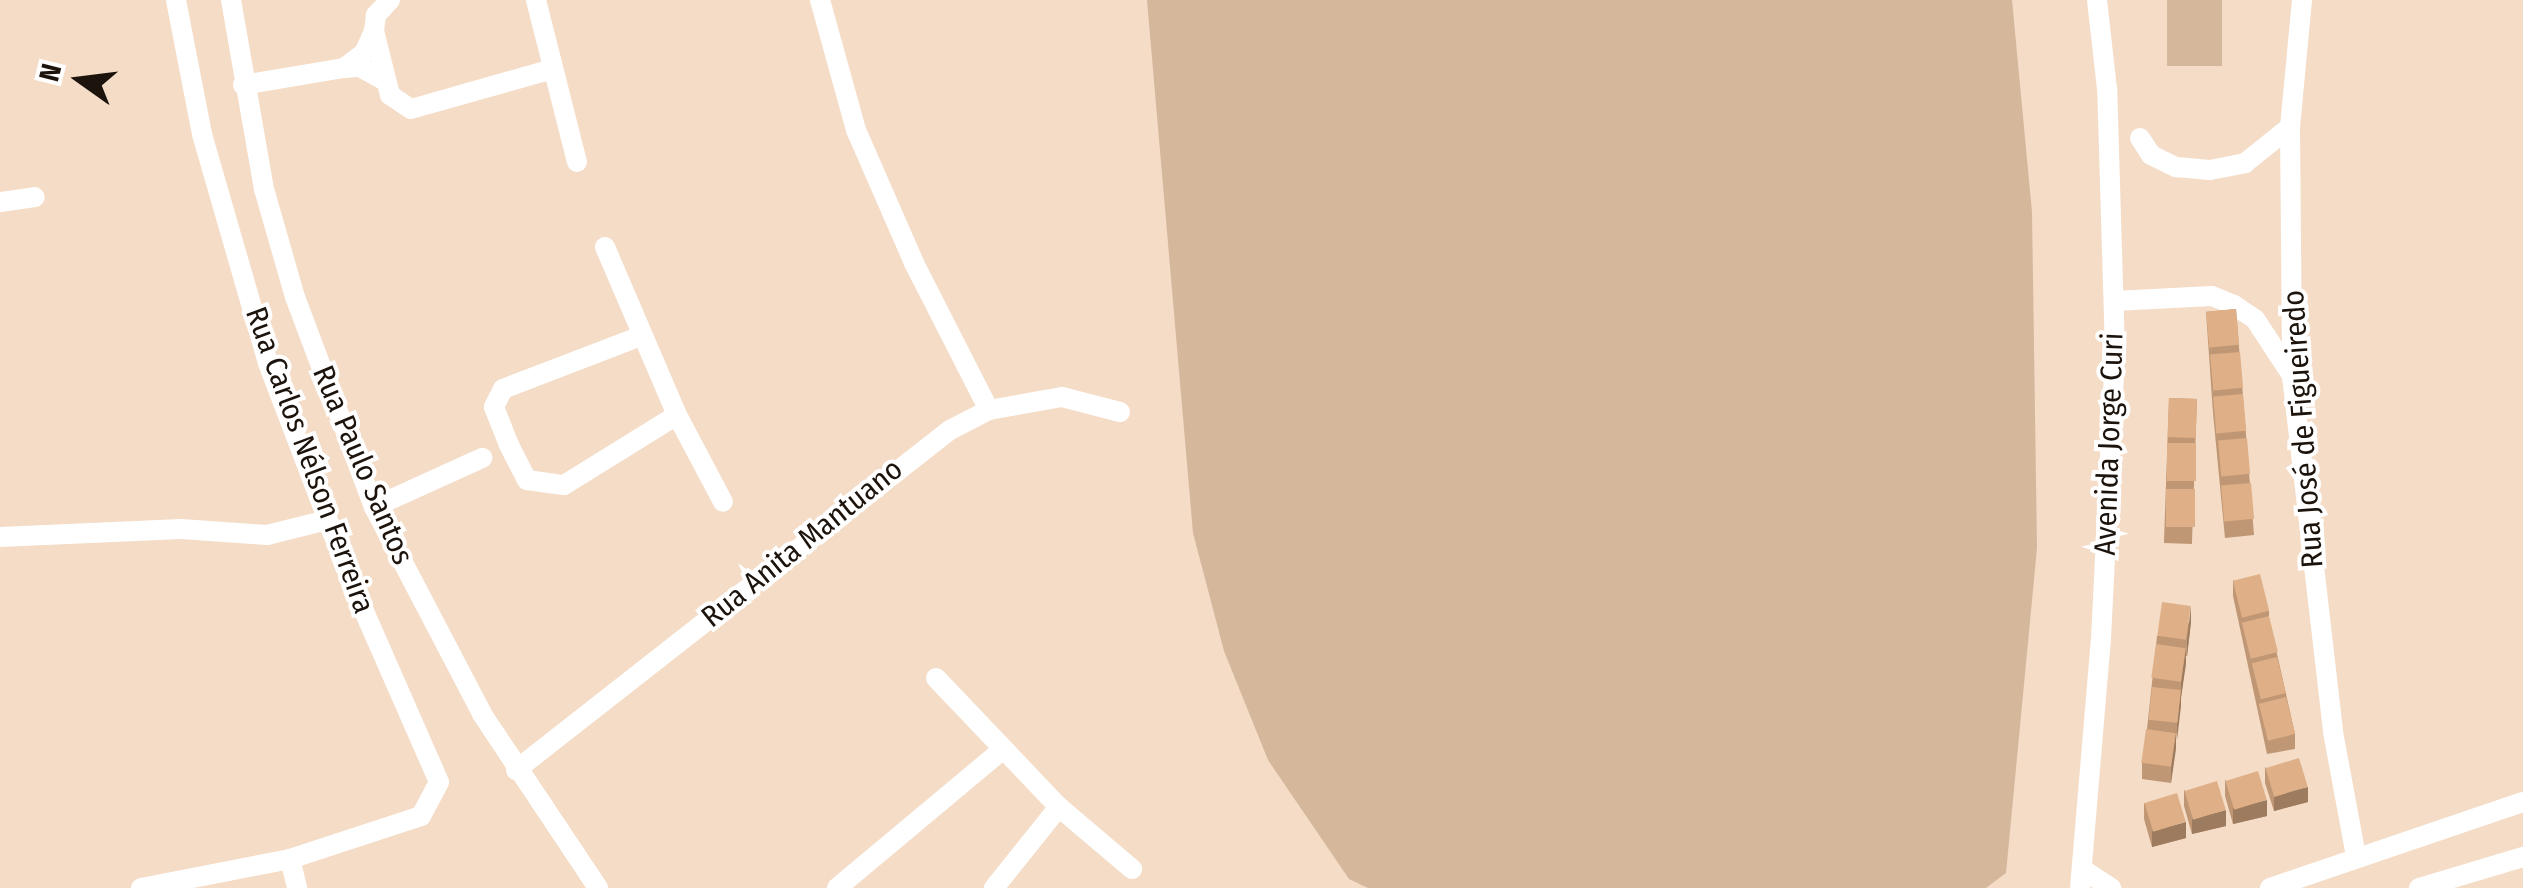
<!DOCTYPE html>
<meta charset="utf-8">
<style>
body{margin:0}
#map{position:relative;width:2523px;height:888px;overflow:hidden;background:#f4dcc7;font-family:"Fira Sans Condensed",sans-serif}
div>[style]{position:absolute}
[style*='--x']{left:calc(var(--x)*1px);top:calc(var(--y)*1px);width:calc(var(--w)*1px);rotate:calc(var(--a)*1deg)}
.green>*{inset:0;background:#d5b79c;transform-origin:0 0}
.minor>*{height:20px;margin:-10px;padding:0 10px;transform-origin:10px;border-radius:10px;background:#fff}
.wall>*{inset:0;background:#c09774;transform-origin:0 0}
.shaded-wall>*{inset:0;background:#9c7b5e}
.building>*{inset:0;background:#dfb087;transform-origin:0 0}
span{translate:-50% -50%;white-space:nowrap;text-align:center;line-height:1.15;-webkit-text-stroke:8px #fff;paint-order:stroke}
.street-label{font-size:30px;color:#1b130c}
.north{position:absolute;left:30px;top:30px;width:100px;height:100px;-webkit-text-stroke:8px #fff;paint-order:stroke;rotate:284deg;font-size:28px;font-weight:700;line-height:40px;text-align:center;color:#1b130c}
.north::after{content:'';display:block;margin:auto;width:35px;height:45px;background:#1b130c;clip-path:polygon(50% 0,100% 100%,50% 72%,0 100%)}
</style>
<div id="map">
<div class="green">
<div style="clip-path:polygon(1147px 0,2012px 0,2032px 212px,2037px 548px,2006px 873px,1986px 888px,1368px 888px,1349px 879px,1268px 760px,1224px 651px,1193px 533px)"></div>
<div style="left:2167px;top:0;width:55px;height:66px"></div>
</div>
<div class="minor">
<div style="--x:231;--y:0;--w:192;--a:80.1"></div>
<div style="--x:264;--y:189;--w:112;--a:74"></div>
<div style="--x:295;--y:297;--w:224;--a:69.4"></div>
<div style="--x:374;--y:507;--w:233;--a:62.4"></div>
<div style="--x:482;--y:714;--w:209;--a:56.3"></div>
<div style="--x:390;--y:0;--w:21;--a:133"></div>
<div style="--x:376;--y:15;--w:16;--a:97"></div>
<div style="--x:374;--y:31;--w:66;--a:76"></div>
<div style="--x:390;--y:95;--w:25;--a:34"></div>
<div style="--x:411;--y:109;--w:143;--a:-15.8"></div>
<div style="--x:536;--y:0;--w:167;--a:75.8"></div>
<div style="--x:820;--y:0;--w:135;--a:74.5"></div>
<div style="--x:856;--y:130;--w:145;--a:66.4"></div>
<div style="--x:914;--y:263;--w:165;--a:63"></div>
<div style="--x:2302;--y:0;--w:128;--a:95.4"></div>
<div style="--x:2290;--y:127;--w:249;--a:89.5"></div>
<div style="--x:2292;--y:376;--w:358;--a:83.4"></div>
<div style="--x:2333;--y:732;--w:126;--a:79.5"></div>
<div style="--x:374;--y:31;--w:24;--a:114"></div>
<div style="--x:364;--y:53;--w:25;--a:143"></div>
<div style="--x:344;--y:68;--w:16;--a:-4"></div>
<div style="--x:360;--y:67;--w:29;--a:29"></div>
<div style="--x:243;--y:85;--w:102;--a:-9.6"></div>
<div style="--x:2140;--y:138;--w:20;--a:57"></div>
<div style="--x:2151;--y:155;--w:28;--a:26"></div>
<div style="--x:2176;--y:167;--w:34;--a:5"></div>
<div style="--x:2210;--y:170;--w:36;--a:-11"></div>
<div style="--x:2245;--y:163;--w:58;--a:-38.7"></div>
<div style="--x:0;--y:202;--w:35;--a:-8"></div>
<div style="--x:605;--y:247;--w:183;--a:66.8"></div>
<div style="--x:677;--y:415;--w:98;--a:62.1"></div>
<div style="--x:2114;--y:301;--w:98;--a:-2.9"></div>
<div style="--x:2212;--y:296;--w:24;--a:22"></div>
<div style="--x:2234;--y:305;--w:25;--a:34"></div>
<div style="--x:2255;--y:319;--w:66;--a:56.8"></div>
<div style="--x:641;--y:336;--w:148;--a:159"></div>
<div style="--x:503;--y:389;--w:20;--a:117"></div>
<div style="--x:494;--y:407;--w:41;--a:68.5"></div>
<div style="--x:509;--y:445;--w:39;--a:63"></div>
<div style="--x:527;--y:480;--w:37;--a:8"></div>
<div style="--x:564;--y:485;--w:133;--a:-31.8"></div>
<div style="--x:374;--y:507;--w:119;--a:-24.4"></div>
<div style="--x:0;--y:537;--w:181;--a:-2.5"></div>
<div style="--x:181;--y:529;--w:86;--a:4"></div>
<div style="--x:267;--y:535;--w:62;--a:-14"></div>
<div style="--x:936;--y:678;--w:178;--a:46.4"></div>
<div style="--x:1059;--y:807;--w:96;--a:40.3"></div>
<div style="--x:516;--y:770;--w:551;--a:-38.08"></div>
<div style="--x:950;--y:430;--w:44;--a:-27.1"></div>
<div style="--x:989;--y:410;--w:74;--a:-10.1"></div>
<div style="--x:1062;--y:397;--w:60;--a:14.5"></div>
<div style="--x:290;--y:859;--w:30;--a:76"></div>
<div style="--x:2082;--y:869;--w:35;--a:33"></div>
<div style="--x:141;--y:888;--w:152;--a:-11"></div>
<div style="--x:290;--y:859;--w:138;--a:-18.2"></div>
<div style="--x:421;--y:816;--w:38;--a:-62"></div>
<div style="--x:439;--y:782;--w:214;--a:-113.7"></div>
<div style="--x:353;--y:586;--w:239;--a:-110.9"></div>
<div style="--x:268;--y:363;--w:238;--a:-106.1"></div>
<div style="--x:202;--y:134;--w:136;--a:-101"></div>
<div style="--x:837;--y:888;--w:214;--a:-39.9"></div>
<div style="--x:994;--y:888;--w:104;--a:-51.3"></div>
<div style="--x:2080;--y:888;--w:250;--a:-85.2"></div>
<div style="--x:2101;--y:639;--w:287;--a:-87.2"></div>
<div style="--x:2115;--y:352;--w:263;--a:-91.7"></div>
<div style="--x:2107;--y:89;--w:90;--a:-96.4"></div>
<div style="--x:2270;--y:888;--w:267;--a:-18.8"></div>
<div style="--x:2419;--y:888;--w:109;--a:-16.6"></div>
</div>
<div class="wall">
<div style="clip-path:polygon(2236px 309px,2254px 535px,2225px 538px,2213px 413px,2206px 312px)"></div>
<div style="left:2169px;top:398px;width:28px;height:145px;rotate:2deg"></div>
<div style="clip-path:polygon(2233px 580px,2269px 611px,2269px 618px,2295px 734px,2295px 749px,2267px 754px,2233px 596px)"></div>
<div style="clip-path:polygon(2191px 622px,2187px 656px,2186px 656px,2171px 783px,2142px 779px,2142px 763px,2147px 729px,2157px 636px)"></div>
<div style="clip-path:polygon(2265px 767px,2308px 802px,2274px 811px,2265px 783px)"></div>
<div style="clip-path:polygon(2225px 780px,2267px 816px,2233px 824px,2225px 796px)"></div>
<div style="clip-path:polygon(2184px 790px,2226px 826px,2192px 834px,2184px 806px)"></div>
<div style="clip-path:polygon(2144px 803px,2186px 838px,2152px 847px,2144px 819px)"></div>
</div>
<div class="shaded-wall">
<div style="clip-path:polygon(2191px 606px,2191px 622px,2187px 656px,2187px 640px)"></div>
<div style="clip-path:polygon(2186px 648px,2186px 664px,2181px 698px,2181px 682px)"></div>
<div style="clip-path:polygon(2181px 690px,2181px 706px,2177px 740px,2177px 724px)"></div>
<div style="clip-path:polygon(2176px 733px,2176px 749px,2171px 783px,2171px 767px)"></div>
<div style="clip-path:polygon(2308px 787px,2308px 802px,2274px 811px,2274px 795px)"></div>
<div style="clip-path:polygon(2267px 800px,2267px 816px,2233px 824px,2233px 808px)"></div>
<div style="clip-path:polygon(2226px 810px,2226px 826px,2192px 834px,2192px 819px)"></div>
<div style="clip-path:polygon(2186px 822px,2186px 838px,2152px 847px,2152px 831px)"></div>
</div>
<div class="building">
<div style="left:2236px;top:309px;width:36px;height:30px;rotate:85deg"></div>
<div style="left:2240px;top:352px;width:36px;height:30px;rotate:85deg"></div>
<div style="left:2243px;top:394px;width:37px;height:30px;rotate:85deg"></div>
<div style="left:2169px;top:398px;width:28px;height:39px;rotate:2deg"></div>
<div style="left:2247px;top:438px;width:36px;height:29px;rotate:85deg"></div>
<div style="left:2167px;top:443px;width:29px;height:38px"></div>
<div style="left:2251px;top:483px;width:36px;height:30px;rotate:85deg"></div>
<div style="left:2166px;top:489px;width:29px;height:38px"></div>
<div style="left:2260px;top:574px;width:38px;height:28px;rotate:76deg"></div>
<div style="left:2162px;top:602px;width:29px;height:34px;rotate:8deg"></div>
<div style="left:2269px;top:616px;width:37px;height:28px;rotate:76deg"></div>
<div style="left:2156px;top:644px;width:30px;height:34px;rotate:8deg"></div>
<div style="left:2277px;top:657px;width:37px;height:26px;rotate:76deg"></div>
<div style="left:2152px;top:687px;width:29px;height:33px;rotate:6deg"></div>
<div style="left:2286px;top:697px;width:38px;height:28px;rotate:76deg"></div>
<div style="left:2146px;top:729px;width:30px;height:34px;rotate:8deg"></div>
<div style="left:2299px;top:758px;width:30px;height:35px;rotate:73deg"></div>
<div style="left:2258px;top:771px;width:30px;height:34px;rotate:73deg"></div>
<div style="left:2217px;top:781px;width:30px;height:34px;rotate:73deg"></div>
<div style="left:2177px;top:793px;width:30px;height:34px;rotate:73deg"></div>
</div>
<div class="street-label">
<span style="left:2303px;top:429px;rotate:-94deg">Rua José de Figueiredo</span>
<span style="left:2109px;top:444px;rotate:-88deg">Avenida Jorge Curi</span>
<span style="left:310px;top:460px;rotate:70deg">Rua Carlos Nélson Ferreira</span>
<span style="left:363px;top:465px;rotate:67deg">Rua Paulo Santos</span>
<span style="left:802px;top:543px;rotate:-39deg">Rua Anita Mantuano</span>
</div>
<div class="north">N</div>
</div>
